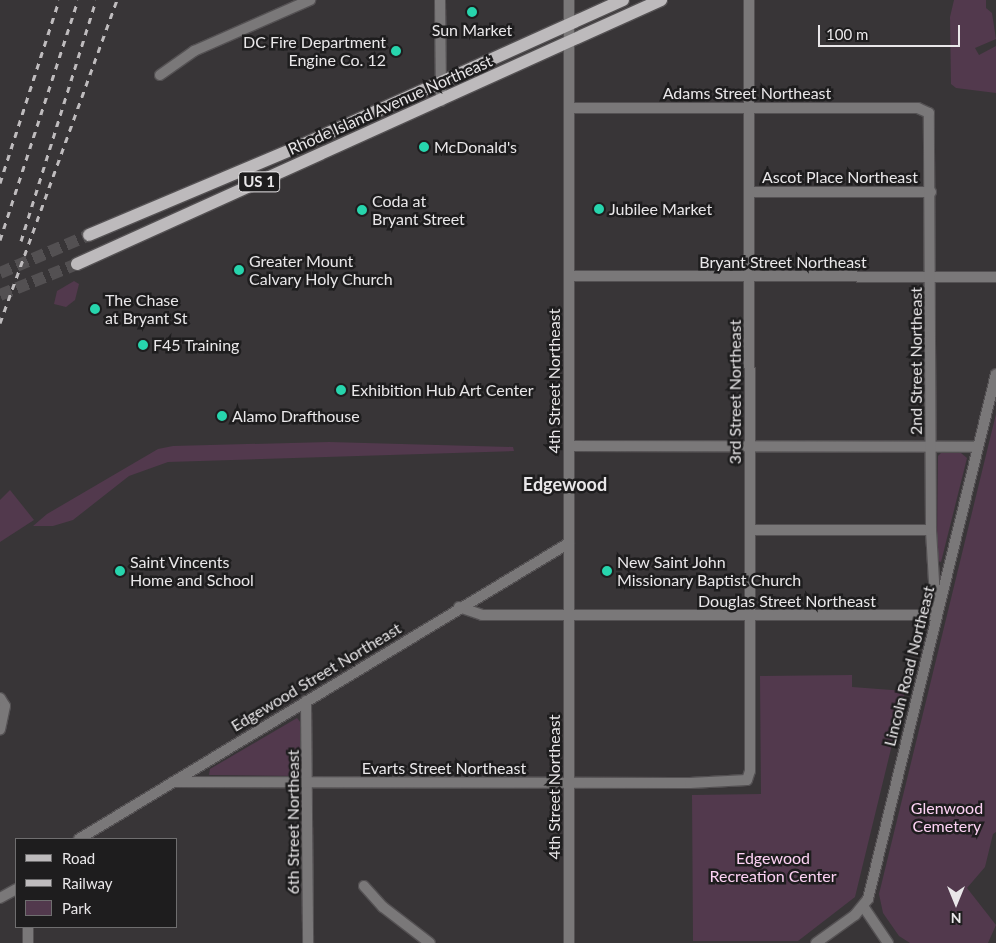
<!DOCTYPE html>
<style>
body{margin:0}
#map{position:relative;width:996px;height:943px;overflow:hidden;background:#383537;font-family:Lato,sans-serif}
div>[style]{position:absolute}
[style*='--x']{left:calc(var(--x)*1px);top:calc(var(--y)*1px);width:calc(var(--w)*1px);rotate:calc(var(--a)*1deg)}
.green>*{inset:0;background:#52394d}
.primary-tunnel>*{height:12px;margin-top:-6px;transform-origin:0;background:repeating-linear-gradient(90deg,#535052 0 12px,transparent 0 18px)}
.roads{filter:drop-shadow(1px 0 #545153) drop-shadow(-1px 0 #545153) drop-shadow(0 1px #545153) drop-shadow(0 -1px #545153)}
.minor>*{height:10px;margin:-5px;padding:0 5px;transform-origin:5px;border-radius:5px;background:#7a7879}
.tertiary>*{height:10px;margin:-5px;padding:0 5px;transform-origin:5px;border-radius:5px;background:#7a7879}
.primary>*{height:12px;margin:-6px;padding:0 6px;transform-origin:6px;border-radius:6px;background:#bdbabc}
.rail>*{height:3px;margin-top:-1.5px;transform-origin:0;background:repeating-linear-gradient(90deg,#bfbcbe 0 6px,transparent 0 12px)}
.dots>*{width:14px;height:14px;translate:-50% -50%;box-sizing:border-box;border:2px solid #1e1d1e;border-radius:50%}
span{translate:-50% -50%;white-space:nowrap;text-align:center;line-height:1.15;-webkit-text-stroke:5px #1e1d1e;paint-order:stroke}
.shield-label span{padding:1px 4px;background:#1e1d1e;border:1px solid;border-radius:4px;-webkit-text-stroke-width:0}
.shield-label{font-size:15px;color:#e9e7e9;font-weight:700}
.poi-label{font-size:16px;color:#e9e7e9}
.right{translate:-100% -50%;text-align:right}
.left{translate:0 -50%;text-align:left}
.street-label{font-size:16px;color:#e9e7e9}
.park-label{font-size:16px;color:#fdd2f4}
.neighbourhood-label{font-size:18px;color:#e9e7e9;font-weight:700}
.legend{position:absolute;left:15px;top:838px;width:162px;height:90px;box-sizing:border-box;background:#1e1d1e;border:1px solid #6f6e6f;margin:0;padding:6px 9px;list-style:none;font-size:15px;color:#e9e7e9}
.legend li{display:flex;align-items:center;gap:10px;height:25px}
.legend b{width:25px;border:1px solid #6f6e6f}
.north{position:absolute;left:931px;top:878px;width:50px;height:50px;-webkit-text-stroke:4px #1e1d1e;paint-order:stroke;rotate:180deg;font-size:14px;font-weight:700;line-height:20px;text-align:center;color:#e9e7e9}
.north::after{content:'';display:block;margin:auto;width:18px;height:22px;background:#e9e7e9;clip-path:polygon(50% 0,100% 100%,50% 72%,0 100%)}
.scale{position:absolute;left:818px;top:25px;width:142px;height:22px;box-sizing:border-box;border:2px solid #e9e7e9;border-top:0;padding-left:6px;font-size:15px;line-height:18px;white-space:nowrap;color:#e9e7e9;-webkit-text-stroke:4px #1e1d1e;paint-order:stroke}
</style>
<div id="map">
<div class="green">
<div style="clip-path:polygon(954px 0,986px 0,986px 8px,992px 13px,996px 39px,975px 48px,979px 55px,996px 46px,996px 93px,956px 88px,951px 84px,950px 17px)"></div>
<div style="clip-path:polygon(74px 281px,79px 284px,75px 300px,66px 307px,54px 304px,57px 291px)"></div>
<div style="clip-path:polygon(996px 414px,996px 832px,993px 834px,985px 867px,967px 888px,996px 925px,988px 943px,910px 943px,899px 936px,883px 913px,879px 894px)"></div>
<div style="clip-path:polygon(329px 442px,513px 447px,514px 451px,168px 462px,129px 476px,73px 520px,53px 526px,33px 526px,47px 514px,158px 449px,173px 446px)"></div>
<div style="clip-path:polygon(941px 453px,961px 453px,967px 458px,941px 562px,938px 561px,937px 540px,938px 456px)"></div>
<div style="clip-path:polygon(10px 490px,34px 520px,0 542px,0 500px)"></div>
<div style="clip-path:polygon(852px 675px,852px 687px,905px 691px,855px 897px,798px 941px,693px 941px,692px 795px,761px 794px,760px 676px)"></div>
<div style="clip-path:polygon(297px 718px,301px 723px,301px 771px,298px 776px,209px 775px,210px 769px)"></div>
</div>
<div class="primary-tunnel">
<div style="--x:0;--y:273;--w:97;--a:-23.1"></div>
<div style="--x:0;--y:295;--w:83;--a:-21.9"></div>
</div>
<div class="roads">
<div class="minor">
<div style="--x:440;--y:0;--w:101;--a:89.4"></div>
<div style="--x:160;--y:75;--w:42;--a:-35.2"></div>
<div style="--x:194;--y:51;--w:127;--a:-23.7"></div>
<div style="--x:749;--y:192;--w:182;--a:0"></div>
<div style="--x:569;--y:276;--w:427;--a:0.1"></div>
<div style="--x:569;--y:446;--w:409;--a:0.1"></div>
<div style="--x:750;--y:530;--w:181;--a:0"></div>
<div style="--x:459;--y:607;--w:24;--a:19"></div>
<div style="--x:482;--y:615;--w:454;--a:0"></div>
<div style="--x:936;--y:615;--w:85;--a:-93.4"></div>
<div style="--x:931;--y:530;--w:417;--a:-90.3"></div>
<div style="--x:929;--y:113;--w:12;--a:-156"></div>
<div style="--x:918;--y:108;--w:348;--a:180"></div>
<div style="--x:0;--y:698;--w:9;--a:58"></div>
<div style="--x:5;--y:706;--w:24;--a:102"></div>
<div style="--x:306;--y:701;--w:242;--a:89.5"></div>
<div style="--x:173;--y:782;--w:517;--a:0.11"></div>
<div style="--x:690;--y:783;--w:57;--a:-3"></div>
<div style="--x:747;--y:780;--w:9;--a:-72"></div>
<div style="--x:750;--y:771;--w:771;--a:-90.07"></div>
<div style="--x:79;--y:839;--w:572;--a:-31.14"></div>
<div style="--x:364;--y:886;--w:28;--a:48"></div>
<div style="--x:383;--y:907;--w:59;--a:37.5"></div>
<div style="--x:0;--y:898;--w:18;--a:-29"></div>
<div style="--x:28;--y:943;--w:16;--a:-90"></div>
</div>
<div class="tertiary">
<div style="--x:569;--y:0;--w:943;--a:90"></div>
<div style="--x:863;--y:906;--w:45;--a:56"></div>
<div style="--x:816;--y:943;--w:48;--a:-35.7"></div>
<div style="--x:855;--y:915;--w:21;--a:-51"></div>
<div style="--x:868;--y:899;--w:540;--a:-76.3"></div>
</div>
<div class="primary">
<div style="--x:89;--y:235;--w:221;--a:-22.9"></div>
<div style="--x:293;--y:149;--w:362;--a:-24.3"></div>
<div style="--x:77;--y:264;--w:641;--a:-24.33"></div>
</div>
</div>
<div class="rail">
<div style="--x:0;--y:183;--w:192;--a:-72.1"></div>
<div style="--x:0;--y:240;--w:252;--a:-72"></div>
<div style="--x:21;--y:241;--w:252;--a:-72.7"></div>
<div style="--x:0;--y:323;--w:344;--a:-70.1"></div>
</div>
<div class="dots">
<div style="left:472px;top:12px;background:#27d5ad"></div>
<div style="left:396px;top:51px;background:#27d5ad"></div>
<div style="left:424px;top:147px;background:#27d5ad"></div>
<div style="left:599px;top:209px;background:#27d5ad"></div>
<div style="left:362px;top:210px;background:#27d5ad"></div>
<div style="left:239px;top:270px;background:#27d5ad"></div>
<div style="left:95px;top:309px;background:#27d5ad"></div>
<div style="left:143px;top:345px;background:#27d5ad"></div>
<div style="left:341px;top:390px;background:#27d5ad"></div>
<div style="left:222px;top:416px;background:#27d5ad"></div>
<div style="left:120px;top:571px;background:#27d5ad"></div>
<div style="left:607px;top:571px;background:#27d5ad"></div>
</div>
<div class="shield-label">
<span style="left:259px;top:182px">US 1</span>
</div>
<div class="poi-label">
<span style="left:472px;top:30px">Sun Market</span>
<span class="right" style="left:386px;top:51px">DC Fire Department<br>Engine Co. 12</span>
<span class="left" style="left:434px;top:147px">McDonald's</span>
<span class="left" style="left:372px;top:210px">Coda at<br>Bryant Street</span>
<span class="left" style="left:609px;top:209px">Jubilee Market</span>
<span class="left" style="left:249px;top:270px">Greater Mount<br>Calvary Holy Church</span>
<span class="left" style="left:105px;top:309px">The Chase<br>at Bryant St</span>
<span class="left" style="left:153px;top:345px">F45 Training</span>
<span class="left" style="left:351px;top:390px">Exhibition Hub Art Center</span>
<span class="left" style="left:232px;top:416px">Alamo Drafthouse</span>
<span class="left" style="left:130px;top:571px">Saint Vincents<br>Home and School</span>
<span class="left" style="left:617px;top:571px">New Saint John<br>Missionary Baptist Church</span>
</div>
<div class="street-label">
<span style="left:747px;top:93px">Adams Street Northeast</span>
<span style="left:390px;top:105px;rotate:-24deg">Rhode Island Avenue Northeast</span>
<span style="left:840px;top:177px">Ascot Place Northeast</span>
<span style="left:783px;top:262px">Bryant Street Northeast</span>
<span style="left:916px;top:361px;rotate:-90deg">2nd Street Northeast</span>
<span style="left:554px;top:381px;rotate:-90deg">4th Street Northeast</span>
<span style="left:735px;top:392px;rotate:-90deg">3rd Street Northeast</span>
<span style="left:787px;top:601px">Douglas Street Northeast</span>
<span style="left:909px;top:666px;rotate:-76deg">Lincoln Road Northeast</span>
<span style="left:316px;top:677px;rotate:-31deg">Edgewood Street Northeast</span>
<span style="left:444px;top:768px">Evarts Street Northeast</span>
<span style="left:554px;top:787px;rotate:-90deg">4th Street Northeast</span>
<span style="left:293px;top:822px;rotate:-90deg">6th Street Northeast</span>
</div>
<div class="park-label">
<span style="left:947px;top:817px">Glenwood<br>Cemetery</span>
<span style="left:773px;top:867px">Edgewood<br>Recreation Center</span>
</div>
<div class="neighbourhood-label">
<span style="left:565px;top:484px">Edgewood</span>
</div>
<ul class="legend">
<li><b style="height:6px;background:#bdbabc"></b>Road</li>
<li><b style="height:6px;background:#bfbcbe"></b>Railway</li>
<li><b style="height:14px;background:#52394d"></b>Park</li>
</ul>
<div class="north">N</div>
<div class="scale">100 m</div>
</div>
